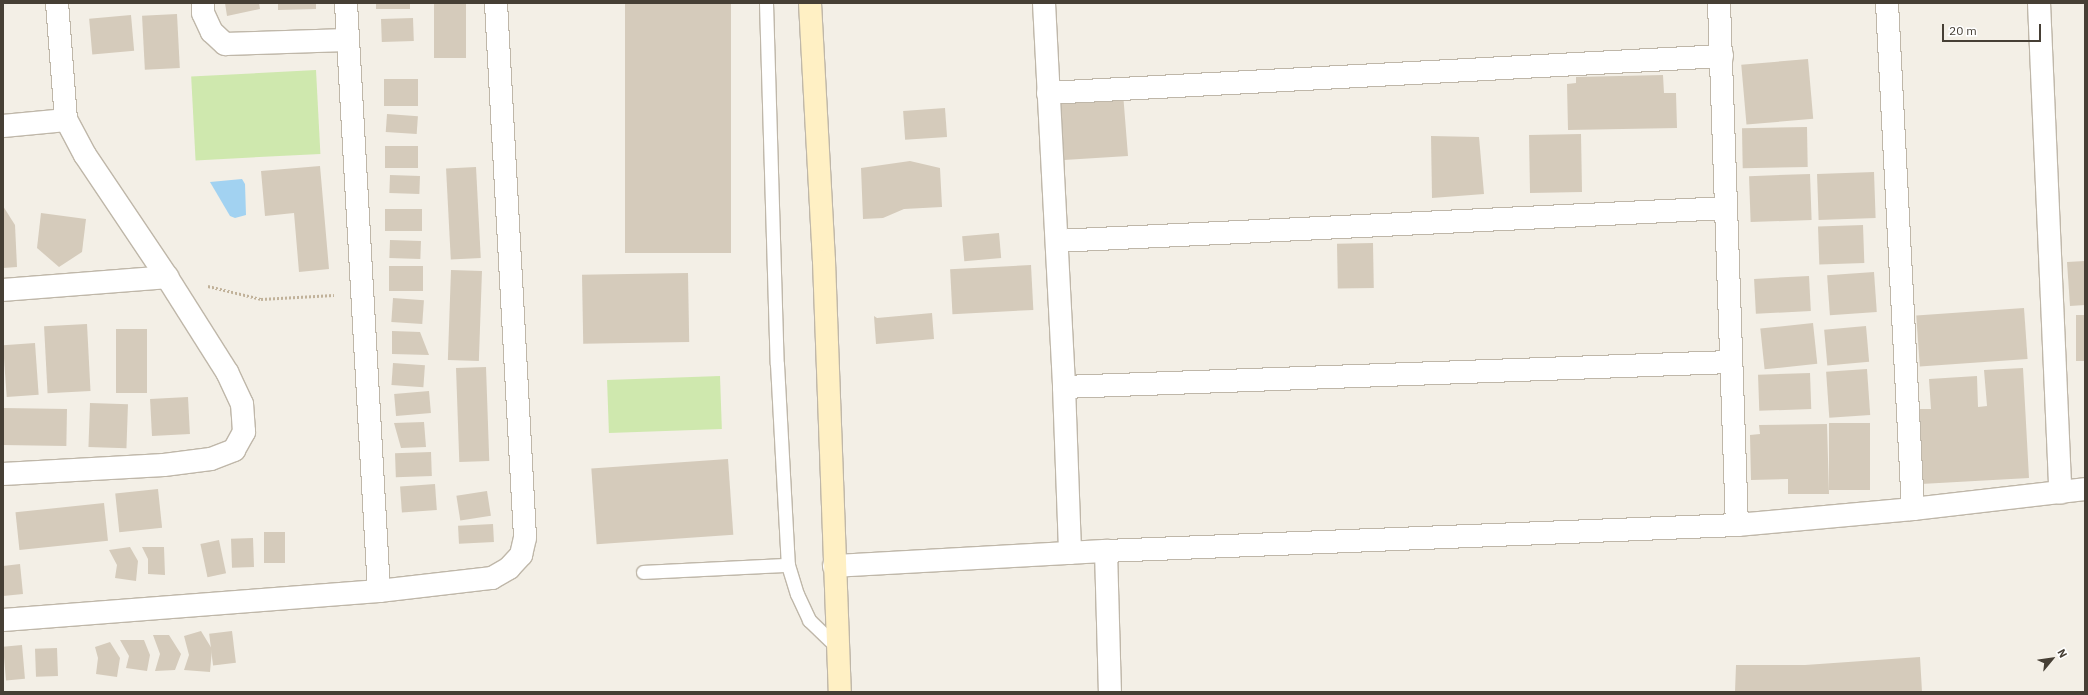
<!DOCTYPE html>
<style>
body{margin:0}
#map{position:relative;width:2088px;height:695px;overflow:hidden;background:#f3efe6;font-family:"IBM Plex Sans",sans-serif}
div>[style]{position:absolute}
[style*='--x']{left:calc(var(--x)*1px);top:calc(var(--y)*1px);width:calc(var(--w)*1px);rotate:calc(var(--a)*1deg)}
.green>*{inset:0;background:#cfe8ae;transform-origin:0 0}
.water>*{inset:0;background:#a2d2f1}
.building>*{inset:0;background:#d5cbbb;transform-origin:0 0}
.path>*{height:2.5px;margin-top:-1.25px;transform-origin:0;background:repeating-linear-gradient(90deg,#c1b29a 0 2px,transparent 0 4px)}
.roads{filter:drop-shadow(1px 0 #bfb7a9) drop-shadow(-1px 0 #bfb7a9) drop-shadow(0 1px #bfb7a9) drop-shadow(0 -1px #bfb7a9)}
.lane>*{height:13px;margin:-6.5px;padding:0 6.5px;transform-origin:6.5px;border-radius:6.5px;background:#fff}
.street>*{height:22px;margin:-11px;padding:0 11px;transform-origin:11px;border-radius:11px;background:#fff}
.secondary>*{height:22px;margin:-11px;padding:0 11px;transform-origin:11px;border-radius:11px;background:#fff0c4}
span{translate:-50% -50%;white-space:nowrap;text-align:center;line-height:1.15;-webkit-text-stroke:3px #fff;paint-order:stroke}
.frame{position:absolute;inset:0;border:4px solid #463f35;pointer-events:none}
.north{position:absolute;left:2032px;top:639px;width:40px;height:40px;-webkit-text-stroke:3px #fff;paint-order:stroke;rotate:61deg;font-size:11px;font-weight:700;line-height:16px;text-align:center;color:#463f35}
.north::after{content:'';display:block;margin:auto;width:14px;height:18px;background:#463f35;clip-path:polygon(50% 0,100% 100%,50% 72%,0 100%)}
.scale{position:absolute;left:1942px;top:24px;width:99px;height:18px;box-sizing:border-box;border:2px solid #463f35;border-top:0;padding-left:5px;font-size:12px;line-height:14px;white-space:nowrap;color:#463f35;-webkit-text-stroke:3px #fff;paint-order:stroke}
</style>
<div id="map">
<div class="green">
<div style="left:316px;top:70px;width:84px;height:125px;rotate:87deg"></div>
<div style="left:720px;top:376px;width:53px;height:113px;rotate:88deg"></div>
</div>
<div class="water">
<div style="clip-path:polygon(242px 179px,245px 184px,246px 215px,235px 218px,230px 216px,210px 182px)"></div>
</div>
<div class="building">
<div style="clip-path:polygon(225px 3px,259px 3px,260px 9px,227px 16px)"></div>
<div style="clip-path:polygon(278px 3px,316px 3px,316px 9px,278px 10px)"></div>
<div style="left:376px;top:3px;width:34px;height:6px"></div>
<div style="left:434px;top:3px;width:32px;height:55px"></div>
<div style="left:625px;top:3px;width:106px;height:250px"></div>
<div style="left:177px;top:14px;width:54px;height:35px;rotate:87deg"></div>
<div style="left:131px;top:15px;width:36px;height:42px;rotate:85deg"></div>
<div style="left:413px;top:18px;width:23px;height:32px;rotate:88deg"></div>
<div style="left:1808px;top:59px;width:60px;height:67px;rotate:85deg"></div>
<div style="clip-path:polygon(1663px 75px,1664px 93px,1676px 93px,1677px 128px,1568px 130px,1567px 84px,1576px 83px,1576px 77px)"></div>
<div style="left:384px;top:79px;width:34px;height:27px"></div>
<div style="clip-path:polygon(1123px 93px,1128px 156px,1064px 160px,1062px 146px,1058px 144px,1053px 104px)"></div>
<div style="left:945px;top:108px;width:29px;height:42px;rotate:86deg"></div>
<div style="left:387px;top:114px;width:31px;height:18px;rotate:4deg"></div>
<div style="left:1807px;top:127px;width:40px;height:65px;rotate:89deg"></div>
<div style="left:1581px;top:134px;width:58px;height:52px;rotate:89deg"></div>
<div style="clip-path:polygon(1431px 136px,1479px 137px,1484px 194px,1432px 198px)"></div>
<div style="left:385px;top:146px;width:33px;height:22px"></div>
<div style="clip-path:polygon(910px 161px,940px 168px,942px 207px,904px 209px,883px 218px,863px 219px,861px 168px)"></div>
<div style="clip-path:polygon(320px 166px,329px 269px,299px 272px,294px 213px,265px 216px,261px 171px)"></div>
<div style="left:476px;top:167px;width:91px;height:30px;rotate:87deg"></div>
<div style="left:1874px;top:172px;width:46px;height:57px;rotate:88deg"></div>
<div style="left:1810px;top:174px;width:46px;height:61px;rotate:88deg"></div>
<div style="left:390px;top:175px;width:30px;height:18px;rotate:2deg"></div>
<div style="clip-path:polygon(3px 206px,15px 225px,17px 267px,3px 268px)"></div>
<div style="left:385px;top:209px;width:37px;height:22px"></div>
<div style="clip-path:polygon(41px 213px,86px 219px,82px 252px,59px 267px,37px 248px)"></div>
<div style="left:1863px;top:225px;width:38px;height:45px;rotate:88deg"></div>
<div style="left:999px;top:233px;width:25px;height:37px;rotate:85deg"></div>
<div style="left:390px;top:240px;width:31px;height:18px;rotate:2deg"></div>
<div style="left:1373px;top:243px;width:45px;height:36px;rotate:89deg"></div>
<div style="clip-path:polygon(2085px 261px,2085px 305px,2070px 306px,2067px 262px)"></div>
<div style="left:1031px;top:265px;width:45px;height:81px;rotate:87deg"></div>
<div style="left:423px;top:266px;width:25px;height:34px;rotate:90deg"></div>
<div style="left:451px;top:270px;width:31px;height:90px;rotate:2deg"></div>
<div style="left:1874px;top:272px;width:40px;height:47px;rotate:86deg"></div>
<div style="left:688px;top:273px;width:69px;height:106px;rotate:89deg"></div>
<div style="left:1809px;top:276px;width:35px;height:55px;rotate:87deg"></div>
<div style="left:393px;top:298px;width:31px;height:24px;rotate:4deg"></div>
<div style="left:2024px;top:308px;width:51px;height:108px;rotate:86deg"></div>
<div style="clip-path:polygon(932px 313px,934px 339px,876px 344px,874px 316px,877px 318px)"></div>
<div style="left:2076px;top:315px;width:9px;height:46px"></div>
<div style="left:1813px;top:323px;width:41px;height:53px;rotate:84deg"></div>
<div style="left:87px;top:324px;width:67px;height:43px;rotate:87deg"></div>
<div style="left:1866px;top:326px;width:36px;height:42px;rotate:85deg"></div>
<div style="left:116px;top:329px;width:31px;height:64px"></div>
<div style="clip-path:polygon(392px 331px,420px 332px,429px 355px,392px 354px)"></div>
<div style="left:35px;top:343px;width:52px;height:32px;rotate:86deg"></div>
<div style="left:393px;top:363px;width:32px;height:22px;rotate:4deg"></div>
<div style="left:486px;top:367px;width:94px;height:30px;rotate:88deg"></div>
<div style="clip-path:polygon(2023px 368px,2029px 478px,1921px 484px,1917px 409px,1931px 409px,1929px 379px,1977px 376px,1978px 407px,1987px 406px,1984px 370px)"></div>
<div style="left:1867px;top:369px;width:46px;height:41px;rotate:86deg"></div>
<div style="left:1810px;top:373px;width:36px;height:52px;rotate:88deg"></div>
<div style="left:429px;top:391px;width:22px;height:35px;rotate:85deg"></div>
<div style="left:188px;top:397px;width:37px;height:38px;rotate:87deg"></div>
<div style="left:90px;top:403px;width:38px;height:44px;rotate:2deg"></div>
<div style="left:3px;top:408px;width:64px;height:37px;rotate:1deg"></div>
<div style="clip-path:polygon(424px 422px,426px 447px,401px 448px,394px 423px)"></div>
<div style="left:1829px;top:423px;width:41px;height:67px"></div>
<div style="clip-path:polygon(1827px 424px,1829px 494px,1788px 494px,1788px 479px,1751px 480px,1750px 435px,1760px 434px,1759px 425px)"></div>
<div style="left:431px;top:452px;width:24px;height:36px;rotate:88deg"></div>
<div style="left:728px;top:459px;width:76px;height:137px;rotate:86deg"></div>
<div style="left:435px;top:484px;width:26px;height:35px;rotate:86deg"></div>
<div style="left:158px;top:489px;width:39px;height:43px;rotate:84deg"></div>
<div style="left:487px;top:491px;width:25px;height:31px;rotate:81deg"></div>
<div style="left:104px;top:503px;width:38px;height:89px;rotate:84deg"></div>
<div style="left:493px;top:524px;width:18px;height:35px;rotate:87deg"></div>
<div style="left:264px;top:532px;width:21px;height:31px"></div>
<div style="left:253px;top:538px;width:29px;height:22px;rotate:88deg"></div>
<div style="left:219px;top:540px;width:34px;height:19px;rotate:78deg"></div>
<div style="clip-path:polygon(130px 547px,138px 561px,136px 581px,115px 578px,117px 565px,109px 550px)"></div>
<div style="clip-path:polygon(142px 547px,164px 547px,165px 575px,148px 574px,148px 559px)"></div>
<div style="clip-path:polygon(20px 564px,23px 594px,3px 596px,3px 566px)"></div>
<div style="clip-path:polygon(201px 631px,212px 649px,210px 672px,184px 670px,189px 655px,184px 636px)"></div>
<div style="left:232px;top:631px;width:32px;height:23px;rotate:83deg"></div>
<div style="clip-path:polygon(153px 635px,169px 635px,181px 654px,175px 670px,155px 671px,160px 654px)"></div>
<div style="clip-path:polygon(120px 640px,144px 640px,150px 655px,147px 671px,126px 668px,129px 656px)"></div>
<div style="clip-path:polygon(110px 642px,120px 658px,117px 677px,96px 674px,98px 658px,95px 647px)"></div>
<div style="left:22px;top:645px;width:34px;height:19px;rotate:85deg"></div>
<div style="left:57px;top:648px;width:28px;height:22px;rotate:88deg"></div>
<div style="clip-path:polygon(1920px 657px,1922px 692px,1735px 692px,1736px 665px,1805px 665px)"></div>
</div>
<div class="path">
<div style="--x:208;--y:286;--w:55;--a:13.8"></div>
<div style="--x:261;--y:299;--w:73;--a:-3.1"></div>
</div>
<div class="roads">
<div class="lane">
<div style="--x:766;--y:3;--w:361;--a:88.3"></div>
<div style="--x:777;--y:364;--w:201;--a:86.9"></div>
<div style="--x:788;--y:565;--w:30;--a:73"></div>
<div style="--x:797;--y:594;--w:29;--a:65"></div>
<div style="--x:809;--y:620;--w:39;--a:44"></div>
<div style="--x:643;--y:572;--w:145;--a:-2.8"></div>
</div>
<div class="street">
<div style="--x:203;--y:3;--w:10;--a:90"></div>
<div style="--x:203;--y:13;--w:21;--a:65"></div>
<div style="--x:212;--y:32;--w:18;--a:43"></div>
<div style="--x:225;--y:44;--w:122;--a:-1.9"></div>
<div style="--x:346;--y:3;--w:589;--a:86.79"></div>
<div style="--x:1044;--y:3;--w:385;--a:87"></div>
<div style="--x:1064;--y:387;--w:166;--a:87.9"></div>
<div style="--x:1719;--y:3;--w:522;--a:88.03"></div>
<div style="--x:1887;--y:3;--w:507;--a:87.06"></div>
<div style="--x:2039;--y:3;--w:490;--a:87.5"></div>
<div style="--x:1048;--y:93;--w:675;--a:-3.14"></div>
<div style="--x:3;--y:126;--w:63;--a:-5.4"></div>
<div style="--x:1057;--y:241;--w:670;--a:-2.82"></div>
<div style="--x:3;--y:290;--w:165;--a:-4.5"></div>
<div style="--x:1064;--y:387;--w:667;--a:-2.15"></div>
<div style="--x:3;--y:474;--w:161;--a:-3.2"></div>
<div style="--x:164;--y:465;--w:47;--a:-7.3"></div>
<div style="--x:211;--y:459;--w:25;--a:-21"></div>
<div style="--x:234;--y:450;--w:21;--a:-61"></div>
<div style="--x:244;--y:432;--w:28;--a:-94"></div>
<div style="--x:242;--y:404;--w:35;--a:-115"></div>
<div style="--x:227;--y:372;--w:112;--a:-122.3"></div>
<div style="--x:167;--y:277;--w:147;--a:-123.9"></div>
<div style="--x:85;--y:155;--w:40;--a:-118"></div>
<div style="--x:66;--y:120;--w:117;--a:-94.4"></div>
<div style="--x:1106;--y:551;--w:141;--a:88.4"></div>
<div style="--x:834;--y:566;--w:272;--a:-3.2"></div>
<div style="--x:1106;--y:551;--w:632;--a:-2.36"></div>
<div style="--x:1737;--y:525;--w:177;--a:-5.2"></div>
<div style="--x:1913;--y:509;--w:173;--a:-6.6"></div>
<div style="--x:3;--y:620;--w:377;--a:-4.4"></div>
<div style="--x:379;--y:591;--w:114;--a:-6.6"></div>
<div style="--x:492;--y:578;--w:20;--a:-30"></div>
<div style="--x:509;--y:568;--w:18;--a:-47"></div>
<div style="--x:521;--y:555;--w:18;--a:-77"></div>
<div style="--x:525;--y:537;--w:535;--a:-93.11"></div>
</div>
<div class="secondary">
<div style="--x:810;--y:3;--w:258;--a:86.9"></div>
<div style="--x:824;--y:261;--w:431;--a:87.9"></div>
</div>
</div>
<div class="frame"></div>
<div class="north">N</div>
<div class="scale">20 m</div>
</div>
